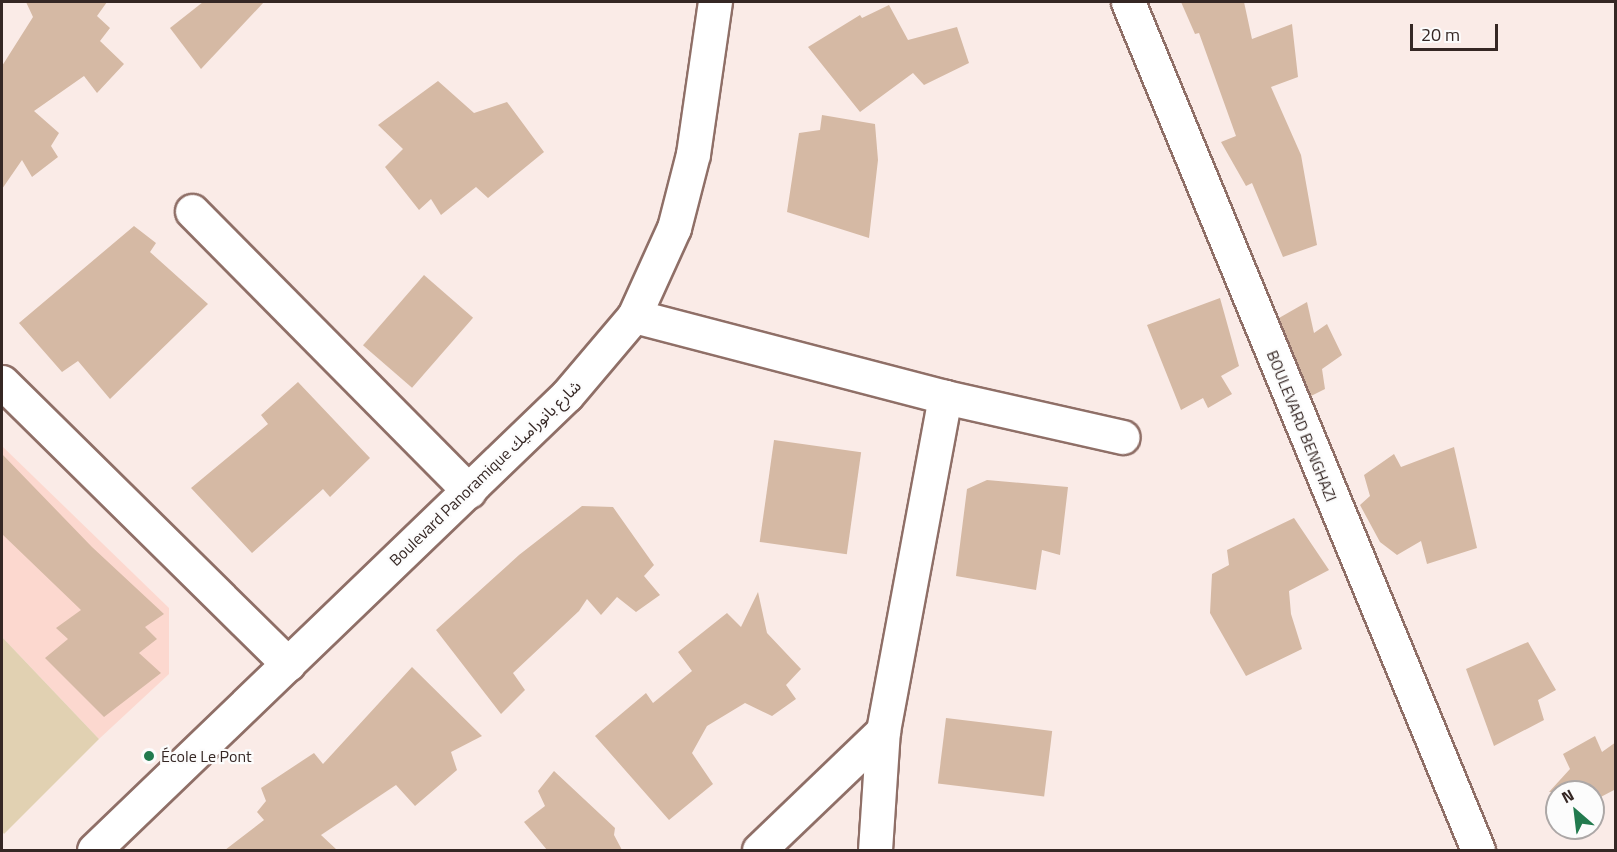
<!DOCTYPE html>
<meta charset="utf-8">
<style>
body{margin:0}
#map{position:relative;width:1617px;height:852px;overflow:hidden;background:#faebe7;font-family:"Titillium Web","Noto Sans Arabic",sans-serif}
div>[style]{position:absolute}
[style*='--x']{left:calc(var(--x)*1px);top:calc(var(--y)*1px);width:calc(var(--w)*1px);rotate:calc(var(--a)*1deg)}
.built>*{inset:0;background:#fcd8cf}
.green>*{inset:0;background:#e1d1b2}
.building>*{inset:0;background:#d5b9a4;transform-origin:0 0}
.roads{filter:drop-shadow(2px 0 #8f6f67) drop-shadow(-2px 0 #8f6f67) drop-shadow(0 2px #8f6f67) drop-shadow(0 -2px #8f6f67)}
.minor>*{height:33px;margin:-16.5px;padding:0 16.5px;transform-origin:16.5px;border-radius:16.5px;background:#fff}
.major>*{height:33px;margin:-16.5px;padding:0 16.5px;transform-origin:16.5px;border-radius:16.5px;background:#fff}
.dots>*{width:16px;height:16px;translate:-50% -50%;box-sizing:border-box;border:3px solid #fcfcfc;border-radius:50%}
span{translate:-50% -50%;white-space:nowrap;text-align:center;line-height:1.15;-webkit-text-stroke:4.5px #fcfcfc;paint-order:stroke}
.street-label{font-size:16px;color:#352724}
.poi-label{font-size:16px;color:#352724}
.left{translate:0 -50%;text-align:left}
.frame{position:absolute;inset:0;border:3px solid #352724;pointer-events:none}
.north{position:absolute;left:1545px;top:780px;width:60px;height:60px;box-sizing:border-box;background:#fcfcfc;border:2px solid #aca7a6;border-radius:50%;rotate:332deg;font-size:16px;font-weight:700;line-height:24px;text-align:center;color:#352724}
.north::after{content:'';display:block;margin:auto;width:21px;height:27px;background:#227a4e;clip-path:polygon(50% 0,100% 100%,50% 72%,0 100%)}
.scale{position:absolute;left:1410px;top:24px;width:88px;height:27px;box-sizing:border-box;border:3px solid #352724;border-top:0;padding-left:8px;font-size:18px;line-height:21px;white-space:nowrap;color:#352724;-webkit-text-stroke:4px #fcfcfc;paint-order:stroke}
</style>
<div id="map">
<div class="built">
<div style="clip-path:polygon(2px 446px,169px 608px,169px 674px,99px 739px,2px 637px)"></div>
</div>
<div class="green">
<div style="clip-path:polygon(2px 637px,99px 739px,4px 834px,2px 831px)"></div>
</div>
<div class="building">
<div style="clip-path:polygon(26px 2px,107px 2px,97px 16px,110px 28px,100px 41px,124px 64px,97px 93px,84px 76px,34px 111px,59px 133px,51px 146px,58px 157px,32px 177px,22px 160px,2px 189px,2px 66px,33px 17px)"></div>
<div style="clip-path:polygon(203px 2px,264px 2px,201px 69px,170px 28px)"></div>
<div style="clip-path:polygon(1181px 2px,1244px 2px,1252px 39px,1292px 24px,1298px 77px,1271px 87px,1301px 155px,1317px 245px,1283px 257px,1252px 183px,1246px 186px,1221px 142px,1236px 136px,1199px 33px,1195px 34px)"></div>
<div style="clip-path:polygon(889px 5px,908px 40px,957px 27px,969px 63px,924px 85px,913px 73px,860px 112px,808px 47px,860px 15px,862px 18px)"></div>
<div style="clip-path:polygon(438px 81px,474px 113px,507px 102px,544px 152px,488px 198px,476px 187px,441px 215px,431px 199px,419px 210px,385px 167px,403px 149px,378px 125px)"></div>
<div style="clip-path:polygon(822px 115px,875px 124px,878px 160px,869px 238px,787px 212px,799px 133px,820px 130px)"></div>
<div style="clip-path:polygon(134px 226px,156px 243px,150px 252px,208px 304px,110px 399px,78px 361px,62px 372px,19px 323px)"></div>
<div style="left:424px;top:275px;width:65px;height:93px;rotate:41deg"></div>
<div style="clip-path:polygon(1220px 298px,1239px 366px,1221px 376px,1232px 394px,1208px 408px,1203px 398px,1181px 410px,1147px 325px)"></div>
<div style="clip-path:polygon(1307px 302px,1314px 333px,1327px 324px,1342px 355px,1322px 369px,1325px 389px,1311px 396px,1279px 318px)"></div>
<div style="clip-path:polygon(298px 382px,370px 458px,330px 497px,323px 489px,252px 553px,191px 488px,268px 424px,261px 415px)"></div>
<div style="left:774px;top:440px;width:88px;height:103px;rotate:8deg"></div>
<div style="clip-path:polygon(1454px 447px,1477px 548px,1427px 564px,1421px 541px,1397px 555px,1380px 542px,1360px 505px,1370px 496px,1364px 475px,1394px 454px,1401px 467px)"></div>
<div style="clip-path:polygon(2px 454px,92px 547px,164px 614px,145px 627px,157px 639px,139px 653px,161px 673px,104px 717px,45px 658px,68px 639px,56px 628px,81px 610px,2px 534px)"></div>
<div style="clip-path:polygon(987px 480px,1068px 487px,1060px 555px,1042px 550px,1036px 590px,956px 576px,967px 489px)"></div>
<div style="clip-path:polygon(582px 506px,613px 507px,654px 565px,644px 576px,660px 595px,636px 612px,617px 597px,601px 615px,587px 599px,579px 611px,513px 673px,525px 690px,501px 714px,436px 630px,519px 555px)"></div>
<div style="clip-path:polygon(1294px 518px,1329px 570px,1289px 591px,1291px 614px,1302px 649px,1246px 676px,1210px 613px,1212px 574px,1229px 565px,1227px 550px)"></div>
<div style="clip-path:polygon(758px 592px,767px 633px,801px 669px,786px 685px,796px 699px,772px 716px,745px 703px,707px 726px,692px 753px,713px 784px,669px 820px,595px 736px,646px 693px,653px 703px,692px 671px,678px 652px,727px 613px,741px 627px)"></div>
<div style="clip-path:polygon(1528px 642px,1556px 690px,1538px 700px,1544px 720px,1494px 746px,1466px 669px)"></div>
<div style="clip-path:polygon(412px 667px,482px 736px,451px 752px,457px 770px,415px 806px,396px 785px,321px 835px,337px 850px,225px 850px,264px 820px,257px 812px,266px 801px,261px 788px,314px 753px,323px 764px)"></div>
<div style="left:946px;top:718px;width:107px;height:66px;rotate:7deg"></div>
<div style="clip-path:polygon(1595px 736px,1602px 752px,1616px 742px,1616px 789px,1593px 801px,1593px 792px,1549px 792px,1570px 769px,1563px 754px)"></div>
<div style="clip-path:polygon(554px 771px,615px 828px,614px 835px,622px 850px,547px 850px,524px 822px,545px 806px,538px 791px)"></div>
</div>
<div class="roads">
<div class="minor">
<div style="--x:1128;--y:2;--w:917;--a:67.57"></div>
<div style="--x:192;--y:211;--w:394;--a:45.3"></div>
<div style="--x:634;--y:316;--w:321;--a:14.6"></div>
<div style="--x:945;--y:397;--w:182;--a:12.7"></div>
<div style="--x:2;--y:382;--w:402;--a:44.6"></div>
<div style="--x:759;--y:850;--w:172;--a:-43.8"></div>
<div style="--x:883;--y:731;--w:340;--a:-79.5"></div>
<div style="--x:875;--y:850;--w:119;--a:-86.2"></div>
</div>
<div class="major">
<div style="--x:94;--y:850;--w:656;--a:-43.89"></div>
<div style="--x:567;--y:395;--w:104;--a:-49.7"></div>
<div style="--x:634;--y:316;--w:97;--a:-65.6"></div>
<div style="--x:674;--y:228;--w:76;--a:-75.6"></div>
<div style="--x:693;--y:154;--w:154;--a:-81.8"></div>
</div>
</div>
<div class="dots">
<div style="left:149px;top:756px;background:#227a4e"></div>
</div>
<div class="street-label">
<span style="left:1302px;top:426px;rotate:68deg">BOULEVARD BENGHAZI</span>
<span style="left:485px;top:473px;rotate:-44deg">Boulevard Panoramique شارع بانوراميك</span>
</div>
<div class="poi-label">
<span class="left" style="left:161px;top:756px">École Le Pont</span>
</div>
<div class="frame"></div>
<div class="north">N</div>
<div class="scale">20 m</div>
</div>
